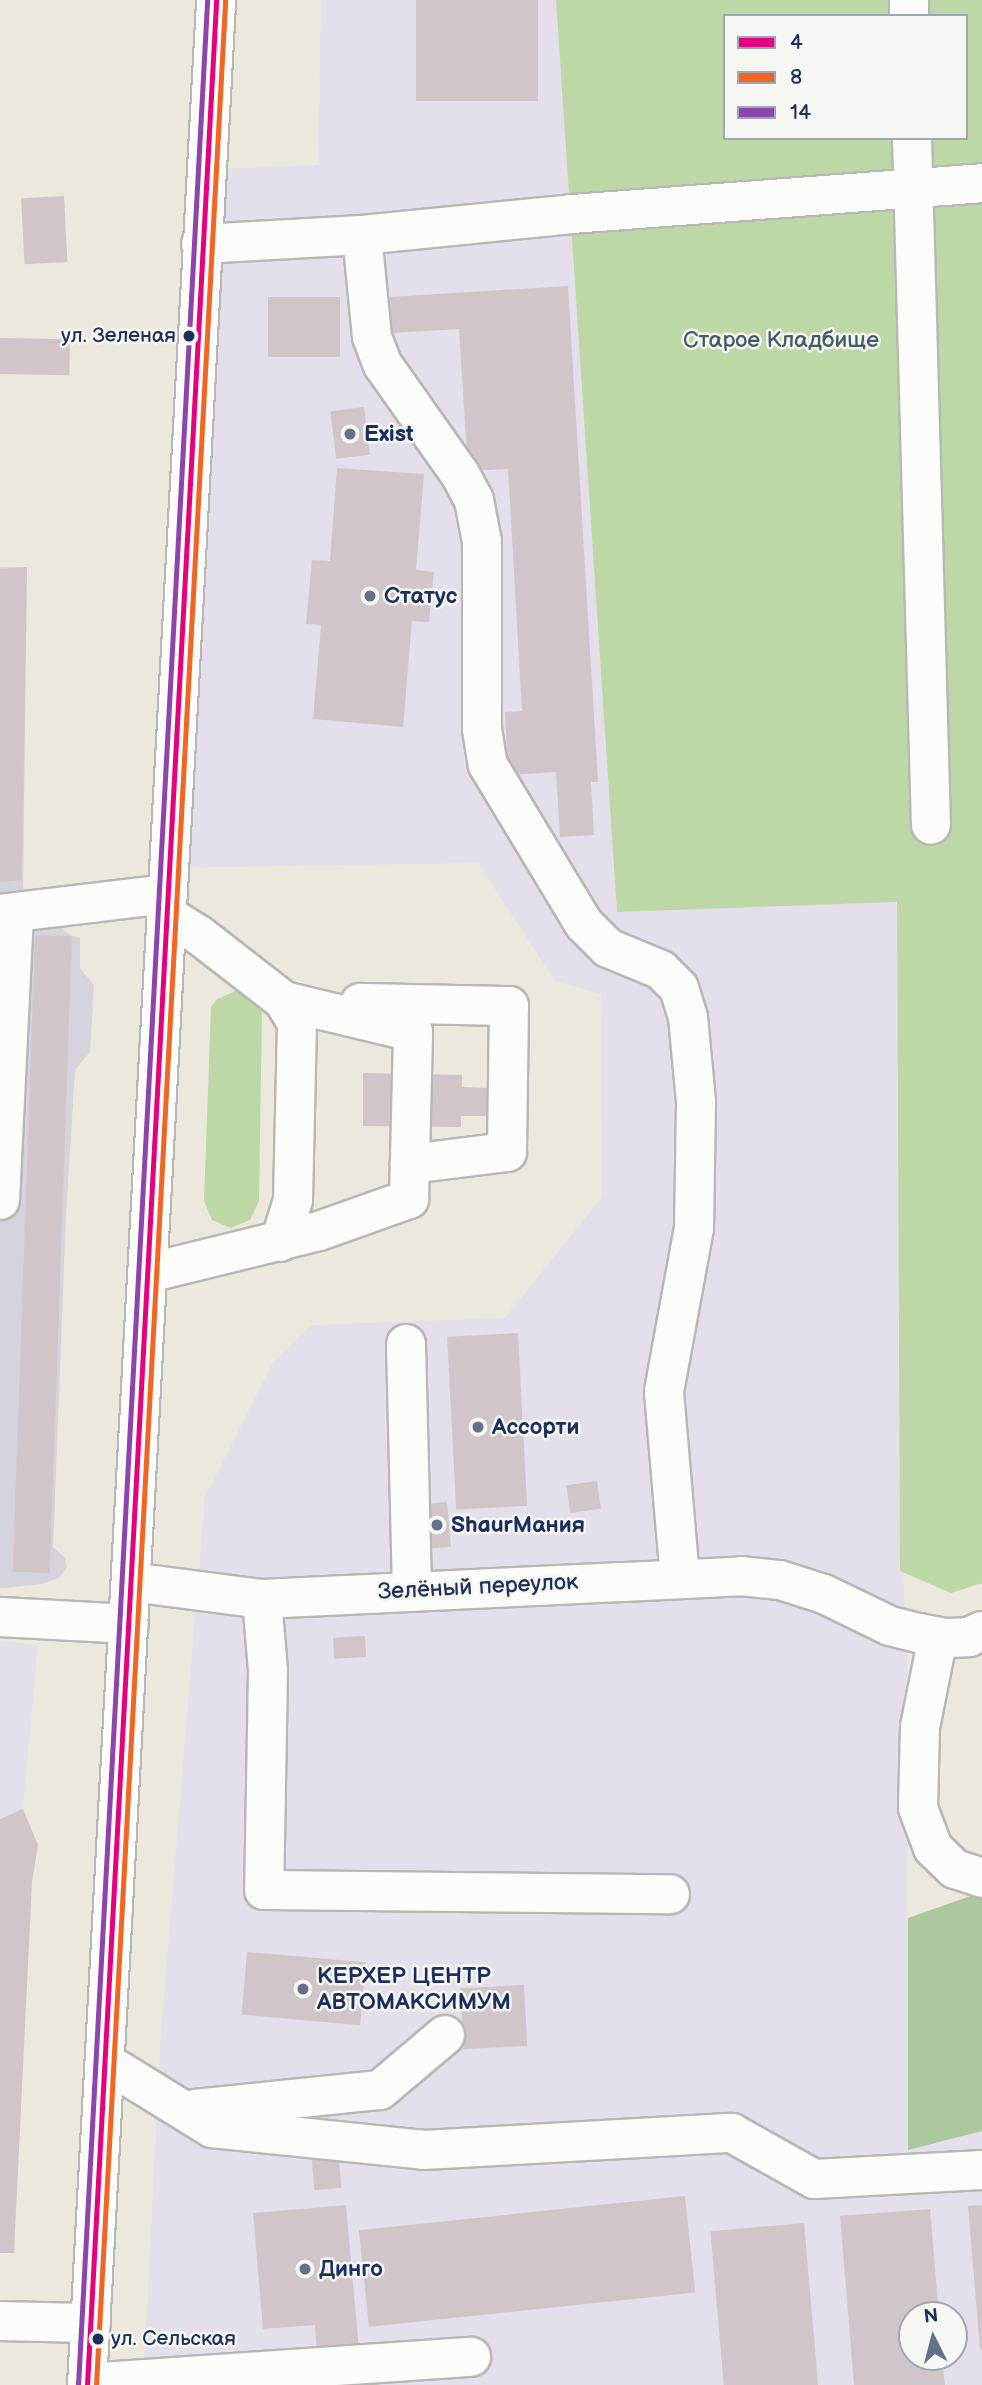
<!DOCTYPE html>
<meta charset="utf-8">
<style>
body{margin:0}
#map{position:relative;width:982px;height:2385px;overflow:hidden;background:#ece8de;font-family:"Balsamiq Sans",sans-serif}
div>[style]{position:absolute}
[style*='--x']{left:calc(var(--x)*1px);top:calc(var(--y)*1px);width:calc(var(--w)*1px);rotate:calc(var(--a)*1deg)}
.built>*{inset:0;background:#e5deeb}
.industrial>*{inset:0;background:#d5d3dc}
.green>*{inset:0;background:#bed7a6}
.forest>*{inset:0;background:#adc89d}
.building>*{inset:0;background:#d0c6ca;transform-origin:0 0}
.roads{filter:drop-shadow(2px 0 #b8b7b5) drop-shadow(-2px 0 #b8b7b5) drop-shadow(0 2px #b8b7b5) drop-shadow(0 -2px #b8b7b5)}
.minor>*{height:38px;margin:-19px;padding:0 19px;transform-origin:19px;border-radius:19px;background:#fcfcfa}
.major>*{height:38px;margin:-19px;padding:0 19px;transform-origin:19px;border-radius:19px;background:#fcfcfa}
.bus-1>*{height:5px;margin:-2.5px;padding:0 2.5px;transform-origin:2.5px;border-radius:2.5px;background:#e5007d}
.bus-2>*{height:5px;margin:-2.5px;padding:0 2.5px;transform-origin:2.5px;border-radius:2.5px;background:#f26522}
.bus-3>*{height:5px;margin:-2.5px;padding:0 2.5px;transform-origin:2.5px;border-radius:2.5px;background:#8e44ad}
.dots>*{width:19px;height:19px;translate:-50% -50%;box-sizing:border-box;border:4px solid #f6f6f2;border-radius:50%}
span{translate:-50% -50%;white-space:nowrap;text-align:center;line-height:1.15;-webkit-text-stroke:5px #f6f6f2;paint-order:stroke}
.bus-label{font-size:21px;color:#1b2f5e}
.right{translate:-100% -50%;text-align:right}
.left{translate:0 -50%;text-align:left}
.park-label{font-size:23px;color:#405d66}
.poi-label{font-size:23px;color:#1b2f5e;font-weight:700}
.street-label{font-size:23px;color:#1b2f5e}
.legend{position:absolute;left:723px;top:14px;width:245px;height:126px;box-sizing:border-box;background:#f6f6f2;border:2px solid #9ea6b7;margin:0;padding:9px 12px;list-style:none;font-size:21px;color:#1b2f5e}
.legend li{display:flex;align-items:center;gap:14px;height:35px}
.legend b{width:35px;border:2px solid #9ea6b7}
.north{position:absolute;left:898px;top:2301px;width:70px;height:70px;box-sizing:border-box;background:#f6f6f2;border:2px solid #9ea6b7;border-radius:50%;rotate:354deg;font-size:19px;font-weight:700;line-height:28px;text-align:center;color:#1b2f5e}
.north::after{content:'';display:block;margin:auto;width:24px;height:32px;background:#64708b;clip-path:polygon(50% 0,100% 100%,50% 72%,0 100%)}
</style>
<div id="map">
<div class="built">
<div style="clip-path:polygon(evenodd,321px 0,556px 0,617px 911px,897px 902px,899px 1487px,907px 1653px,908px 2149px,982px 2131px,982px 2385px,143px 2385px,161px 2031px,205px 1497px,272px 1364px,311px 1325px,505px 1318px,602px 1197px,601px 994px,555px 981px,478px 863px,165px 868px,194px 170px,318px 165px,321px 0,912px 2315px,954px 2315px,954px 2357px,912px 2357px,912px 2315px)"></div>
<div style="clip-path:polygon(0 1641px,38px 1645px,23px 1809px,38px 1845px,32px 1882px,0 1881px)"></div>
</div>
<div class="industrial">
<div style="clip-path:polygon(0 567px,27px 567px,23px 900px,72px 936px,80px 938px,80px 968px,94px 985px,90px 1052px,75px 1070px,66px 1216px,53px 1547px,65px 1558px,67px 1567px,59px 1578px,41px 1584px,7px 1588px,0 1588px)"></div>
</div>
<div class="green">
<div style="clip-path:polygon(evenodd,556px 0,982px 0,982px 1583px,951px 1593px,900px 1571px,897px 902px,617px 912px,556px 0,725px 16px,966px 16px,966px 138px,725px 138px,725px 16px)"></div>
<div style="clip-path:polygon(236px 991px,247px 993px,262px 1008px,259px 1201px,250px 1220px,231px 1228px,212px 1220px,204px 1201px,211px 1007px,217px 999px)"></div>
</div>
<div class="forest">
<div style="clip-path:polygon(982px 1892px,982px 2131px,908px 2150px,908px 1918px)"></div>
</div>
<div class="building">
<div style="left:416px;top:0;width:122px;height:101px"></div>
<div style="left:64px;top:196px;width:66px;height:43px;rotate:87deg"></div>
<div style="clip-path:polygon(568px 286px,598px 782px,591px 782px,594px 835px,560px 837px,556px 772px,508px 775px,505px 712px,522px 711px,508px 469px,468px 471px,459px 329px,392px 333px,390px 297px)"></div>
<div style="left:340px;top:297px;width:60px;height:72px;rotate:90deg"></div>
<div style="left:0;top:338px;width:70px;height:36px;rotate:1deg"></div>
<div style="left:364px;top:407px;width:48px;height:34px;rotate:83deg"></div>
<div style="clip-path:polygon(337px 468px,424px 474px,416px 570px,434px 572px,429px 622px,412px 621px,403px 727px,313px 719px,321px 625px,306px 624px,312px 560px,330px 561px)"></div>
<div style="clip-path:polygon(27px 567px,22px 880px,0 882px,0 569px)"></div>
<div style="left:35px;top:935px;width:37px;height:637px;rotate:2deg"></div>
<div style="clip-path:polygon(363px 1073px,462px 1075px,462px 1087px,487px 1088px,487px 1116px,461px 1116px,461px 1127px,363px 1126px)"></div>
<div style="left:518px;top:1333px;width:173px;height:71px;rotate:87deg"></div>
<div style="left:597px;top:1481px;width:28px;height:31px;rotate:82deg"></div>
<div style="left:447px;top:1502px;width:45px;height:23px;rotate:85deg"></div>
<div style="left:365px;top:1636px;width:21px;height:32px;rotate:87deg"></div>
<div style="clip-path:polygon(23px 1809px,38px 1845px,32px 1882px,14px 2253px,0 2253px,0 1819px)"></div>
<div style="left:247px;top:1952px;width:119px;height:63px;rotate:5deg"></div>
<div style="left:524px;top:1985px;width:61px;height:64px;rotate:87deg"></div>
<div style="left:338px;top:2150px;width:38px;height:27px;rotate:85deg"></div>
<div style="left:685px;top:2196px;width:97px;height:328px;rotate:84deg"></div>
<div style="clip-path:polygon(346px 2205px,359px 2350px,317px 2353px,315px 2325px,263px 2329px,253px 2213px)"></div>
<div style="clip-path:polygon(982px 2205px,982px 2349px,980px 2349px,968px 2206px)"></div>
<div style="clip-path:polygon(930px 2209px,939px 2315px,912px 2315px,912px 2357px,942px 2357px,945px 2385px,854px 2385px,840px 2216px)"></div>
<div style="left:804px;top:2223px;width:163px;height:94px;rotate:85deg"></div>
</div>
<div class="roads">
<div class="minor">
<div style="--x:909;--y:0;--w:16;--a:90"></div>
<div style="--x:912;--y:138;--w:687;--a:88.42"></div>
<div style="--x:362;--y:235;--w:102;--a:84.4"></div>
<div style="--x:372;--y:337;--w:30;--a:69"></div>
<div style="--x:383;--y:365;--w:133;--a:54.8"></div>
<div style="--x:460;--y:474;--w:30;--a:62"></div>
<div style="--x:474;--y:500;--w:43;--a:79.2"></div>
<div style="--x:482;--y:542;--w:187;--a:90"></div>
<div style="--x:482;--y:729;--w:36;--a:81"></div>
<div style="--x:488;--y:765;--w:186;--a:58.9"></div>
<div style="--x:584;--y:924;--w:34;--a:45"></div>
<div style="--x:608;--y:948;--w:57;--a:22.5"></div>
<div style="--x:661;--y:970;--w:25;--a:45"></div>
<div style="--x:679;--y:988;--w:30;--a:73"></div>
<div style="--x:688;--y:1017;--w:85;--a:84.6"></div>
<div style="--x:696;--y:1102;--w:126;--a:90.9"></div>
<div style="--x:694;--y:1228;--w:167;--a:100.4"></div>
<div style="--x:664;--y:1392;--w:186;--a:85.1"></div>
<div style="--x:201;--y:244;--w:161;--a:-3.2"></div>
<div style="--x:362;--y:235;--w:211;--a:-5.7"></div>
<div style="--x:572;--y:214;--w:411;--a:-4.3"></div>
<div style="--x:0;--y:914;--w:169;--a:-6.8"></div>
<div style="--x:360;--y:1003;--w:149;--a:1.2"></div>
<div style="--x:509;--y:1006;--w:146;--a:90.8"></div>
<div style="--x:507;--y:1152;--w:98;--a:172.9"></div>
<div style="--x:0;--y:1200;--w:287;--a:-87.2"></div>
<div style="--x:280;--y:1242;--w:44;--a:-72.8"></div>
<div style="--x:293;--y:1200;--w:177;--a:-88.7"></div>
<div style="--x:297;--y:1023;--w:26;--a:-121"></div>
<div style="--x:148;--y:1273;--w:176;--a:-13.8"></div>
<div style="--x:319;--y:1231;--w:96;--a:-19.6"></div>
<div style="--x:409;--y:1199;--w:167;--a:-88.6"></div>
<div style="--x:413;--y:1032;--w:133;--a:-166.5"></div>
<div style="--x:284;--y:1001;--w:108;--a:-142.2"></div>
<div style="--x:199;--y:935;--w:38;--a:-148"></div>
<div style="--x:406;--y:1344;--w:247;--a:88.6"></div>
<div style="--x:131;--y:1582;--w:132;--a:7.4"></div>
<div style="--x:262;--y:1599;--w:480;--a:-2.7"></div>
<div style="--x:741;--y:1576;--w:39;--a:6"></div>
<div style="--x:780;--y:1580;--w:46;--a:17.7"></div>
<div style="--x:824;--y:1594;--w:73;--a:25.9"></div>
<div style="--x:890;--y:1626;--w:30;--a:14"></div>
<div style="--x:919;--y:1633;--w:26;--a:11"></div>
<div style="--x:945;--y:1638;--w:24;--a:-2"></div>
<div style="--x:969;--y:1637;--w:14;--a:-25"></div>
<div style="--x:262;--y:1599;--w:72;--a:85.2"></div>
<div style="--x:268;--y:1671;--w:219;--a:91"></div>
<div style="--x:264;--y:1890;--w:406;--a:0.6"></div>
<div style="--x:0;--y:1617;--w:129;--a:3.1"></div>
<div style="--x:938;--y:1637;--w:92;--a:101.3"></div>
<div style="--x:920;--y:1727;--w:81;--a:91.4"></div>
<div style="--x:918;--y:1808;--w:43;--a:69.4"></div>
<div style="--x:933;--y:1848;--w:30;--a:44"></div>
<div style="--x:955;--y:1869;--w:28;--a:18"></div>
<div style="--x:105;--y:2062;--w:126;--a:31.7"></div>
<div style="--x:212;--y:2128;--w:213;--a:5.9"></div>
<div style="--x:424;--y:2150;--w:308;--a:-3.2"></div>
<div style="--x:732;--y:2133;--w:94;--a:29.3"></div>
<div style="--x:814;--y:2179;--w:168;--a:-3.1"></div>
<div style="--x:195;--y:2109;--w:186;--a:-5.9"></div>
<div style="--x:380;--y:2090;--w:85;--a:-40.2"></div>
<div style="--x:0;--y:2321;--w:91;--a:1.3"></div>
<div style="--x:87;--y:2383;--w:385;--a:-3.9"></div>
</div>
<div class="major">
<div style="--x:87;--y:2385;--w:2388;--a:-86.9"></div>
</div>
</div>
<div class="bus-1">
<div style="--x:87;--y:2385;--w:2388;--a:-86.9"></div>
</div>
<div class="bus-2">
<div style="--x:96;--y:2385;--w:2388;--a:-86.9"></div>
</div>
<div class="bus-3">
<div style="--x:78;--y:2385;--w:2388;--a:-86.9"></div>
</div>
<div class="dots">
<div style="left:189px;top:336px;background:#1b2f5e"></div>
<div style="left:350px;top:434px;background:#64708b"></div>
<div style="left:370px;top:596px;background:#64708b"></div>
<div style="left:478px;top:1427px;background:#64708b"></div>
<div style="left:437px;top:1525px;background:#64708b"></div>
<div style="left:303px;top:1989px;background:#64708b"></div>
<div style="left:305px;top:2269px;background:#64708b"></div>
<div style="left:98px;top:2339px;background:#1b2f5e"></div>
</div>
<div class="bus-label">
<span class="right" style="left:176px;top:336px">ул. Зеленая</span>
<span class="left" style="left:111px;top:2339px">ул. Сельская</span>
</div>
<div class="park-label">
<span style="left:781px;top:340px">Старое Кладбище</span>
</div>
<div class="poi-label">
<span class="left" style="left:364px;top:434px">Exist</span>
<span class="left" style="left:384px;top:596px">Статус</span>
<span class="left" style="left:492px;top:1427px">Ассорти</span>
<span class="left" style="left:451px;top:1525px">ShaurМания</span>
<span class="left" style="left:317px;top:1989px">КЕРХЕР ЦЕНТР<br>АВТОМАКСИМУМ</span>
<span class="left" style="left:319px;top:2269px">Динго</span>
</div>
<div class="street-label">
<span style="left:478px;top:1587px;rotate:-3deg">Зелёный переулок</span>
</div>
<ul class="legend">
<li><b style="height:9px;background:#e5007d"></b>4</li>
<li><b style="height:9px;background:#f26522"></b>8</li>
<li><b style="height:9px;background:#8e44ad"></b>14</li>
</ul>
<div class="north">N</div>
</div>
